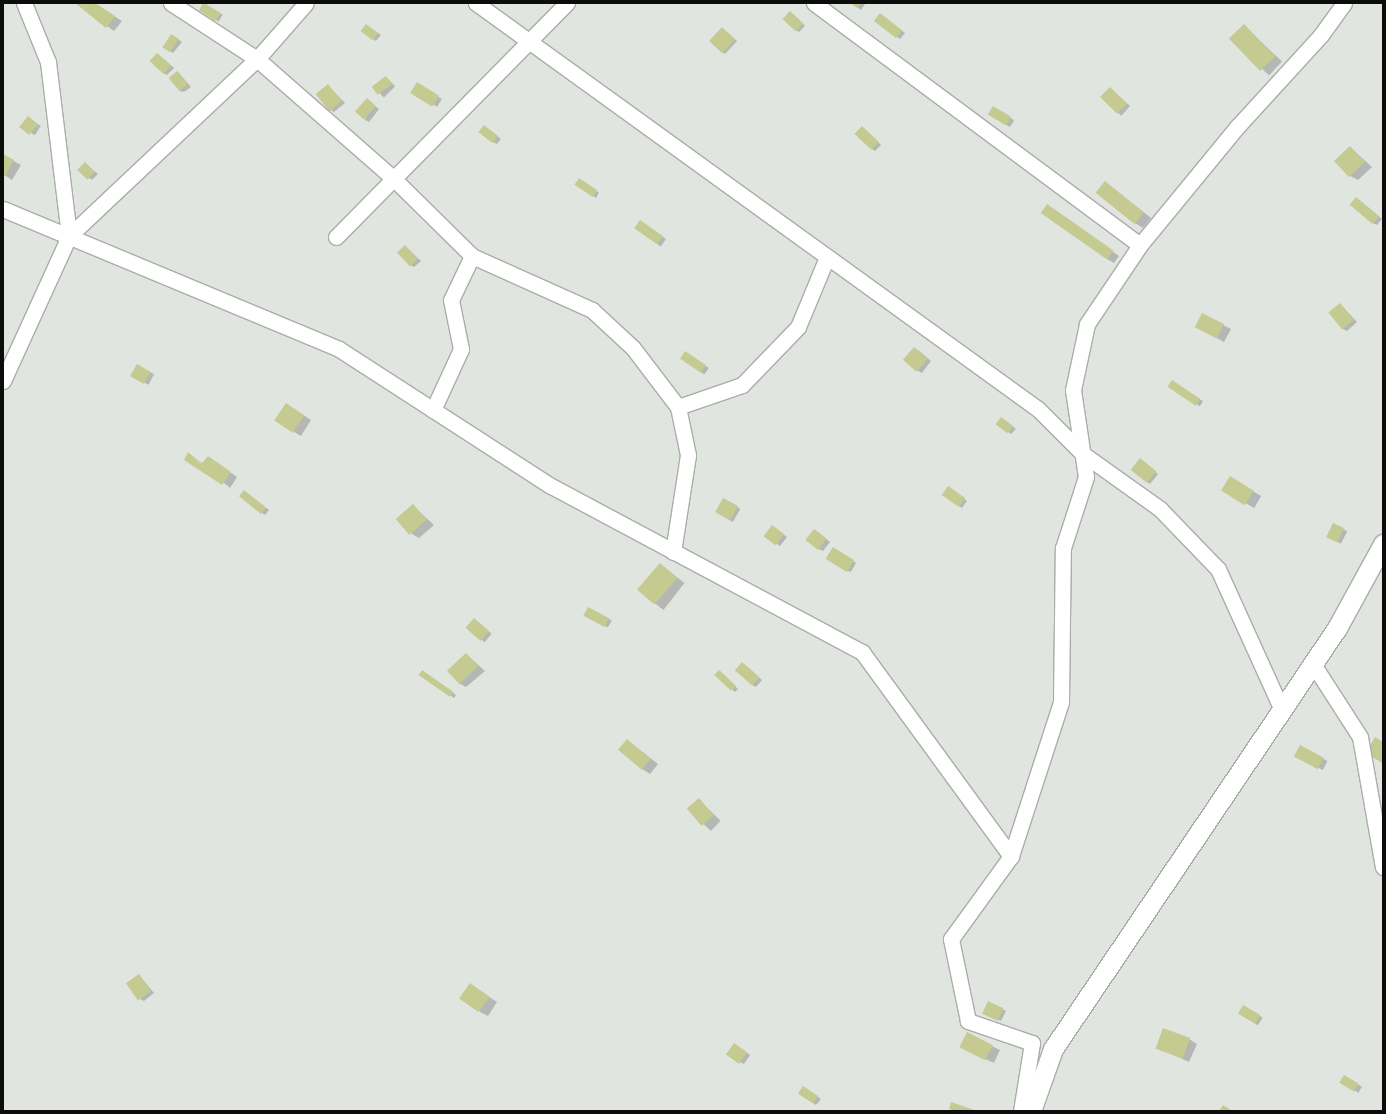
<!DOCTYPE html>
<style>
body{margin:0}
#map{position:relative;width:1386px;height:1114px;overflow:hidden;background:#e1e5e0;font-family:Signika,sans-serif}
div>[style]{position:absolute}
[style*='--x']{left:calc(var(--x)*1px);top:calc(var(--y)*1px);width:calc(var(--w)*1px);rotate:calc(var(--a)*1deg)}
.shadow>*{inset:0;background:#0003;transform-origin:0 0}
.building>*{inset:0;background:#c4ca90;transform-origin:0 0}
.roads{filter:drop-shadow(1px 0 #aaada9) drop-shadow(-1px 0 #aaada9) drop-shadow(0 1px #aaada9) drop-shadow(0 -1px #aaada9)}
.minor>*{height:15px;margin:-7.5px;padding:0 7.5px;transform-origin:7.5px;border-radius:7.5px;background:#fff}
.tertiary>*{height:19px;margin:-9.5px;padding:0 9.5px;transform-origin:9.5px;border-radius:9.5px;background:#fff}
span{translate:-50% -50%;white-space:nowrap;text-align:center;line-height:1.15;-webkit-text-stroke:3px #fff;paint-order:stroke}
.frame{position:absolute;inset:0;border:4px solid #0c0d0b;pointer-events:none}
</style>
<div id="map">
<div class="shadow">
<div style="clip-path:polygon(76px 3px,93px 3px,122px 21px,114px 31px)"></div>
<div style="left:204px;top:3px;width:22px;height:8px;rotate:32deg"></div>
<div style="clip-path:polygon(852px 3px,863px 3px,865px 4px,861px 10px)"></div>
<div style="clip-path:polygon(793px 14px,805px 26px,799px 32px,796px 30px)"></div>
<div style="clip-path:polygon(883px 17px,905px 33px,900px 39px,875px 21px)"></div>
<div style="left:1244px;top:26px;width:52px;height:19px;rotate:43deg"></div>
<div style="clip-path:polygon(369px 27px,381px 35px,376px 41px,373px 39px)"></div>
<div style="clip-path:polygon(722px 28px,737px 41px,725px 54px,722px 52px)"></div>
<div style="clip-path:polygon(175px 37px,182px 42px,173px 53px,163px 46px)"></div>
<div style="clip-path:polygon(158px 54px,174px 68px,167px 75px,163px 73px)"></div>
<div style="clip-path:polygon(178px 72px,191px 87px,184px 92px,180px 91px)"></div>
<div style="left:386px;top:77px;width:13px;height:16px;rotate:45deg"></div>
<div style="left:417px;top:84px;width:29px;height:9px;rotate:31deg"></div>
<div style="clip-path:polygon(328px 86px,345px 103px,334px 112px,331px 110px)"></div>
<div style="left:1110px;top:88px;width:27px;height:13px;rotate:42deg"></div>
<div style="clip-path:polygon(370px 102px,379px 109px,369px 122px,365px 120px)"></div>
<div style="left:993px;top:107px;width:25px;height:8px;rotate:32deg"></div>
<div style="left:28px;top:118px;width:15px;height:11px;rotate:32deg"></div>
<div style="clip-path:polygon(488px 129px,501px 139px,497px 144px,493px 142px)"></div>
<div style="clip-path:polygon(865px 130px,881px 145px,875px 151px,872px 149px)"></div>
<div style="clip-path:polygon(1350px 147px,1372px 167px,1358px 180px,1350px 176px)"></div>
<div style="clip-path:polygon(3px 155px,21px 165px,12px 180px,3px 174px)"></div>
<div style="clip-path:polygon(88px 166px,98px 174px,92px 180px,79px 170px)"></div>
<div style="clip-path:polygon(583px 181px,599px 193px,596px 198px,576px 184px)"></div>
<div style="clip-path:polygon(1105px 182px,1151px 218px,1143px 228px,1135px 223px)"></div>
<div style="clip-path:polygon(1357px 198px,1382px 219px,1377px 225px,1373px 223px)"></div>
<div style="clip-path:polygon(1047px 205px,1119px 256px,1114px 263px,1107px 259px)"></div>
<div style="left:643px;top:223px;width:28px;height:9px;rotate:35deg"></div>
<div style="clip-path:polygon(405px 246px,421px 261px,414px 267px,411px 265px)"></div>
<div style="clip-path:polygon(1340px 304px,1357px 322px,1347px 331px,1343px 329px)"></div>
<div style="clip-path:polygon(1223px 325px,1231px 329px,1224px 342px,1204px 331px)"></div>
<div style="clip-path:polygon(918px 350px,931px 361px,922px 373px,918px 371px)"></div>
<div style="left:688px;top:354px;width:25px;height:8px;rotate:34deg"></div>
<div style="left:138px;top:366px;width:18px;height:12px;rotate:27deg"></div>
<div style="left:1172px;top:381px;width:37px;height:6px;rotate:33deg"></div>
<div style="clip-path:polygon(294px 409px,311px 420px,301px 436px,294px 432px)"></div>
<div style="clip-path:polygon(1005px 420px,1016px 429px,1011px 434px,997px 424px)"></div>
<div style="clip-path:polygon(189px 453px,203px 464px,216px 462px,237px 477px,230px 488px)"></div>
<div style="clip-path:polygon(1143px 461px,1158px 474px,1150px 484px,1147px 482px)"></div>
<div style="left:1230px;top:478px;width:36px;height:14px;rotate:30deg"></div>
<div style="clip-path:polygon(952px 490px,967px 501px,962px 508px,959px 506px)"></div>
<div style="clip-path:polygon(244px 491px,269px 510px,265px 515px,262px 513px)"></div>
<div style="left:723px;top:499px;width:20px;height:15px;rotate:30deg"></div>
<div style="clip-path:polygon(413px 506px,434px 525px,419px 538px,412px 534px)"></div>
<div style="left:1333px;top:524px;width:16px;height:14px;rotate:27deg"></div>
<div style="clip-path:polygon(775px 528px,787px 537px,780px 546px,777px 544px)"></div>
<div style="clip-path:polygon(818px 532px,830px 542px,823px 551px,819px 549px)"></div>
<div style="left:833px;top:549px;width:27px;height:11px;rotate:31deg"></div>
<div style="left:660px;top:564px;width:31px;height:34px;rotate:38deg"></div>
<div style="left:589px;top:608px;width:26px;height:8px;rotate:29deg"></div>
<div style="left:474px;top:619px;width:23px;height:11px;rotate:40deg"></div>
<div style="clip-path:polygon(466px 654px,485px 671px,466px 687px,459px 683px)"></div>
<div style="clip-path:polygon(745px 665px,762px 680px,756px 687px,752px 685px)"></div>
<div style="clip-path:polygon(720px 671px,738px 689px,735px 692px,716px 675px)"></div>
<div style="clip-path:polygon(425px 673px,456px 695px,454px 698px,420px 675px)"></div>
<div style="clip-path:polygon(1376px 738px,1383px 743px,1383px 763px,1367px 753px)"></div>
<div style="clip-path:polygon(627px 740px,658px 764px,650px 774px,642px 769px)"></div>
<div style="left:1301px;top:747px;width:30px;height:10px;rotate:28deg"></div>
<div style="left:699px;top:800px;width:30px;height:14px;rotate:44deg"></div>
<div style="clip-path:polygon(139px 975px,154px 993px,144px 1001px,140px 999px)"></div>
<div style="clip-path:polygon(477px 989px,497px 1002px,488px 1016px,480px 1012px)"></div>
<div style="left:1244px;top:1006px;width:22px;height:9px;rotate:32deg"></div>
<div style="clip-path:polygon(1002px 1009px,1006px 1011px,1001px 1021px,987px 1015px)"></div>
<div style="clip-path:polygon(967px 1034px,1000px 1050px,994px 1063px,968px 1051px)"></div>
<div style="clip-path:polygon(1189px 1039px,1197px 1044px,1189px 1062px,1156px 1047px)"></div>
<div style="clip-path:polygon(737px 1046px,750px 1055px,744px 1064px,740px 1062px)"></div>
<div style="left:1344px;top:1076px;width:21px;height:7px;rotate:31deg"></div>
<div style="clip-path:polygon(807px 1089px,821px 1099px,816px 1105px,799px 1094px)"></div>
<div style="clip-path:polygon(952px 1103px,975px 1111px,953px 1110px,950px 1109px)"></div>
</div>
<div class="building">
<div style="clip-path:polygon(75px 3px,95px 3px,115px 16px,106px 28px)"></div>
<div style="clip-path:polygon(203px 3px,221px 13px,215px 21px,199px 10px)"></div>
<div style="clip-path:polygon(850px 3px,861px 3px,857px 8px)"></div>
<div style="left:790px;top:11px;width:18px;height:11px;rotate:43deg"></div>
<div style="left:880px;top:13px;width:28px;height:10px;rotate:38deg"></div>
<div style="left:366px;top:24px;width:15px;height:9px;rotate:37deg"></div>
<div style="left:1244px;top:24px;width:45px;height:21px;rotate:46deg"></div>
<div style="left:722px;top:27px;width:18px;height:19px;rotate:43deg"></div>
<div style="left:171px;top:34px;width:9px;height:16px;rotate:32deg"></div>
<div style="left:157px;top:53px;width:19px;height:11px;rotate:43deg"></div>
<div style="left:177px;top:71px;width:17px;height:11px;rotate:50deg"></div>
<div style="left:386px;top:76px;width:10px;height:18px;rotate:53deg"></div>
<div style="left:417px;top:82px;width:26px;height:13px;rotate:32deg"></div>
<div style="left:328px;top:84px;width:22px;height:16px;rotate:51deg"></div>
<div style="left:1110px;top:87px;width:24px;height:14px;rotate:45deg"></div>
<div style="left:367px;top:98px;width:12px;height:18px;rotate:42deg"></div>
<div style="left:993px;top:106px;width:21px;height:10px;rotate:31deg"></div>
<div style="left:28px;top:116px;width:13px;height:14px;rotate:39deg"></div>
<div style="left:484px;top:125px;width:18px;height:9px;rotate:38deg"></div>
<div style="left:862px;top:126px;width:23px;height:11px;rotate:43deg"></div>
<div style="left:1350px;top:146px;width:22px;height:22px;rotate:47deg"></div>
<div style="clip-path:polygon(3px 154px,14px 160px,5px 176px,3px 175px)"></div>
<div style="left:85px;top:162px;width:14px;height:11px;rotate:45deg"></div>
<div style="left:579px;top:178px;width:22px;height:8px;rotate:34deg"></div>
<div style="left:1105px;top:181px;width:50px;height:15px;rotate:39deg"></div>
<div style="left:1356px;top:197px;width:30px;height:10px;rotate:40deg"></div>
<div style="left:1047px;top:204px;width:81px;height:11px;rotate:35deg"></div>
<div style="left:640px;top:220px;width:28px;height:10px;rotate:35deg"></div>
<div style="left:405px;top:245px;width:19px;height:11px;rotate:47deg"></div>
<div style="left:1340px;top:303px;width:22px;height:15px;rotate:51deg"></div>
<div style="left:1202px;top:313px;width:25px;height:16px;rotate:27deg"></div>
<div style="left:914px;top:347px;width:18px;height:17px;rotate:41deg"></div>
<div style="left:685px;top:351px;width:25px;height:9px;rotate:34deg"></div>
<div style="left:137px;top:364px;width:16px;height:14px;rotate:30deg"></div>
<div style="left:1172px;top:380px;width:34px;height:8px;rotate:34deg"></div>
<div style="left:286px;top:403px;width:22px;height:21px;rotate:34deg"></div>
<div style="left:1001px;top:417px;width:15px;height:9px;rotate:37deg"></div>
<div style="clip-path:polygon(188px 452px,201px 464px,208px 456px,231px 472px,222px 485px,184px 460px)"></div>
<div style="left:1140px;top:458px;width:21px;height:15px;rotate:39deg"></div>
<div style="left:1230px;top:476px;width:28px;height:17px;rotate:32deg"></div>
<div style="left:948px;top:486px;width:21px;height:11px;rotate:35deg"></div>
<div style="left:244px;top:490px;width:28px;height:8px;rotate:39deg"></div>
<div style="left:723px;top:498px;width:17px;height:16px;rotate:28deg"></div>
<div style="left:413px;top:504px;width:21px;height:23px;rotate:49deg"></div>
<div style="left:1333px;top:523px;width:12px;height:16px;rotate:24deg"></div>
<div style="left:772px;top:525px;width:15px;height:14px;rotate:37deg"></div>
<div style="left:814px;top:529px;width:16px;height:14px;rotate:38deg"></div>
<div style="left:833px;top:547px;width:25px;height:14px;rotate:32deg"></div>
<div style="left:660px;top:563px;width:23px;height:35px;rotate:41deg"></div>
<div style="left:588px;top:607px;width:24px;height:10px;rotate:28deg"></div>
<div style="left:474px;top:618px;width:20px;height:13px;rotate:41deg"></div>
<div style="left:466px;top:653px;width:18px;height:26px;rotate:47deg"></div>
<div style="left:742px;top:662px;width:23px;height:11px;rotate:41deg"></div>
<div style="left:422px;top:670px;width:38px;height:6px;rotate:35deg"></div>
<div style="left:719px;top:670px;width:23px;height:7px;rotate:43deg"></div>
<div style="clip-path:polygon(1375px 737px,1383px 742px,1382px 763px,1366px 753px)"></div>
<div style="left:627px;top:739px;width:31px;height:14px;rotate:40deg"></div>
<div style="left:1300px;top:745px;width:27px;height:13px;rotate:28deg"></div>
<div style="left:699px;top:798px;width:23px;height:16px;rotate:50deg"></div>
<div style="left:139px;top:974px;width:21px;height:16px;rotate:55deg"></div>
<div style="left:470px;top:983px;width:24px;height:19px;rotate:35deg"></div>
<div style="left:988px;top:1001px;width:17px;height:14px;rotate:25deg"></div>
<div style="left:1243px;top:1005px;width:20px;height:10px;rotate:30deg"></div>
<div style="left:1163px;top:1028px;width:29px;height:22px;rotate:20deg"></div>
<div style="left:967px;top:1032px;width:29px;height:17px;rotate:27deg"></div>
<div style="left:734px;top:1043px;width:16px;height:14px;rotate:35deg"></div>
<div style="left:1344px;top:1075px;width:17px;height:9px;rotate:31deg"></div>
<div style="left:803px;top:1086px;width:18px;height:9px;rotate:34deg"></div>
<div style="clip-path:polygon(951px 1102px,977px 1111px,949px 1109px)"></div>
<div style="clip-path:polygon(1223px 1105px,1232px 1111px,1219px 1111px)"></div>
</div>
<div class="roads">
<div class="minor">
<div style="--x:24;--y:3;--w:64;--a:67.9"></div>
<div style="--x:48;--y:62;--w:175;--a:83.1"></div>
<div style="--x:69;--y:236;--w:258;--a:-43.3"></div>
<div style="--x:257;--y:59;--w:74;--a:-48.8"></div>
<div style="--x:171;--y:3;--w:103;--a:33.1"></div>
<div style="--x:257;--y:59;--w:182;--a:41.2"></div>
<div style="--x:394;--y:179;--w:110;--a:44.6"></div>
<div style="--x:472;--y:256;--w:132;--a:24.2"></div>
<div style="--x:592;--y:310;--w:56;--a:42.8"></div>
<div style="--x:633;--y:348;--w:74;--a:52.7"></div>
<div style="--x:678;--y:407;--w:49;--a:78.2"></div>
<div style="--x:688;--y:455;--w:98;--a:98.8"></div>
<div style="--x:476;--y:3;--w:693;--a:35.85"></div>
<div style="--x:1038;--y:409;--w:64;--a:45"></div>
<div style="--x:1083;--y:454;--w:95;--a:35.5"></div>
<div style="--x:1160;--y:509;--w:83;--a:46"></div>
<div style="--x:1218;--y:569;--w:155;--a:65.6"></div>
<div style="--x:814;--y:3;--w:406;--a:36.6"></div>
<div style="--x:3;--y:209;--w:364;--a:22.6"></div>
<div style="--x:339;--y:349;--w:252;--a:32.9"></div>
<div style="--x:551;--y:486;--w:353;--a:28.1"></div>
<div style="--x:862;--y:652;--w:253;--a:53.9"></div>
<div style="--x:336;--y:237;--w:329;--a:-45.4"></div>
<div style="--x:3;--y:381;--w:159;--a:-65.5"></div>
<div style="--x:678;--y:407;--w:68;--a:-19"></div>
<div style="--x:742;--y:385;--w:81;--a:-46"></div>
<div style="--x:798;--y:327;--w:76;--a:-67.5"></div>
<div style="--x:433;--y:410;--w:67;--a:-65.3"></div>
<div style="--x:461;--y:349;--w:50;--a:-101.5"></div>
<div style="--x:451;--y:300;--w:49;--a:-64.5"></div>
<div style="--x:1313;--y:664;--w:87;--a:57.2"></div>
<div style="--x:1360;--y:737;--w:132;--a:80"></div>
<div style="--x:1021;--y:1111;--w:69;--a:-80.8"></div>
<div style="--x:1032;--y:1043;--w:68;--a:-161"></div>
<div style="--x:968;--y:1021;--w:84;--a:-101.7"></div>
<div style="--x:951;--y:939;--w:102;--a:-54.1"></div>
<div style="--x:1011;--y:856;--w:162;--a:-72"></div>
<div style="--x:1061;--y:702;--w:154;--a:-89.3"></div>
<div style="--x:1063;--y:548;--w:75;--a:-72.1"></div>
<div style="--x:1086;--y:477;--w:88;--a:-98.5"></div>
<div style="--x:1073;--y:390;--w:67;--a:-78"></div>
<div style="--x:1087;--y:324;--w:95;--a:-56.1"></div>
<div style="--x:1140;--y:245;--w:153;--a:-50.6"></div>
<div style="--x:1237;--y:127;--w:125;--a:-47.6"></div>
<div style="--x:1321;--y:35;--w:39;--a:-54"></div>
</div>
<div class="tertiary">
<div style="--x:1031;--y:1111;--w:66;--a:-70.5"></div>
<div style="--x:1053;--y:1049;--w:508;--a:-56"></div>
<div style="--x:1337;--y:628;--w:96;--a:-61.3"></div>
</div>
</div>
<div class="frame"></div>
</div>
